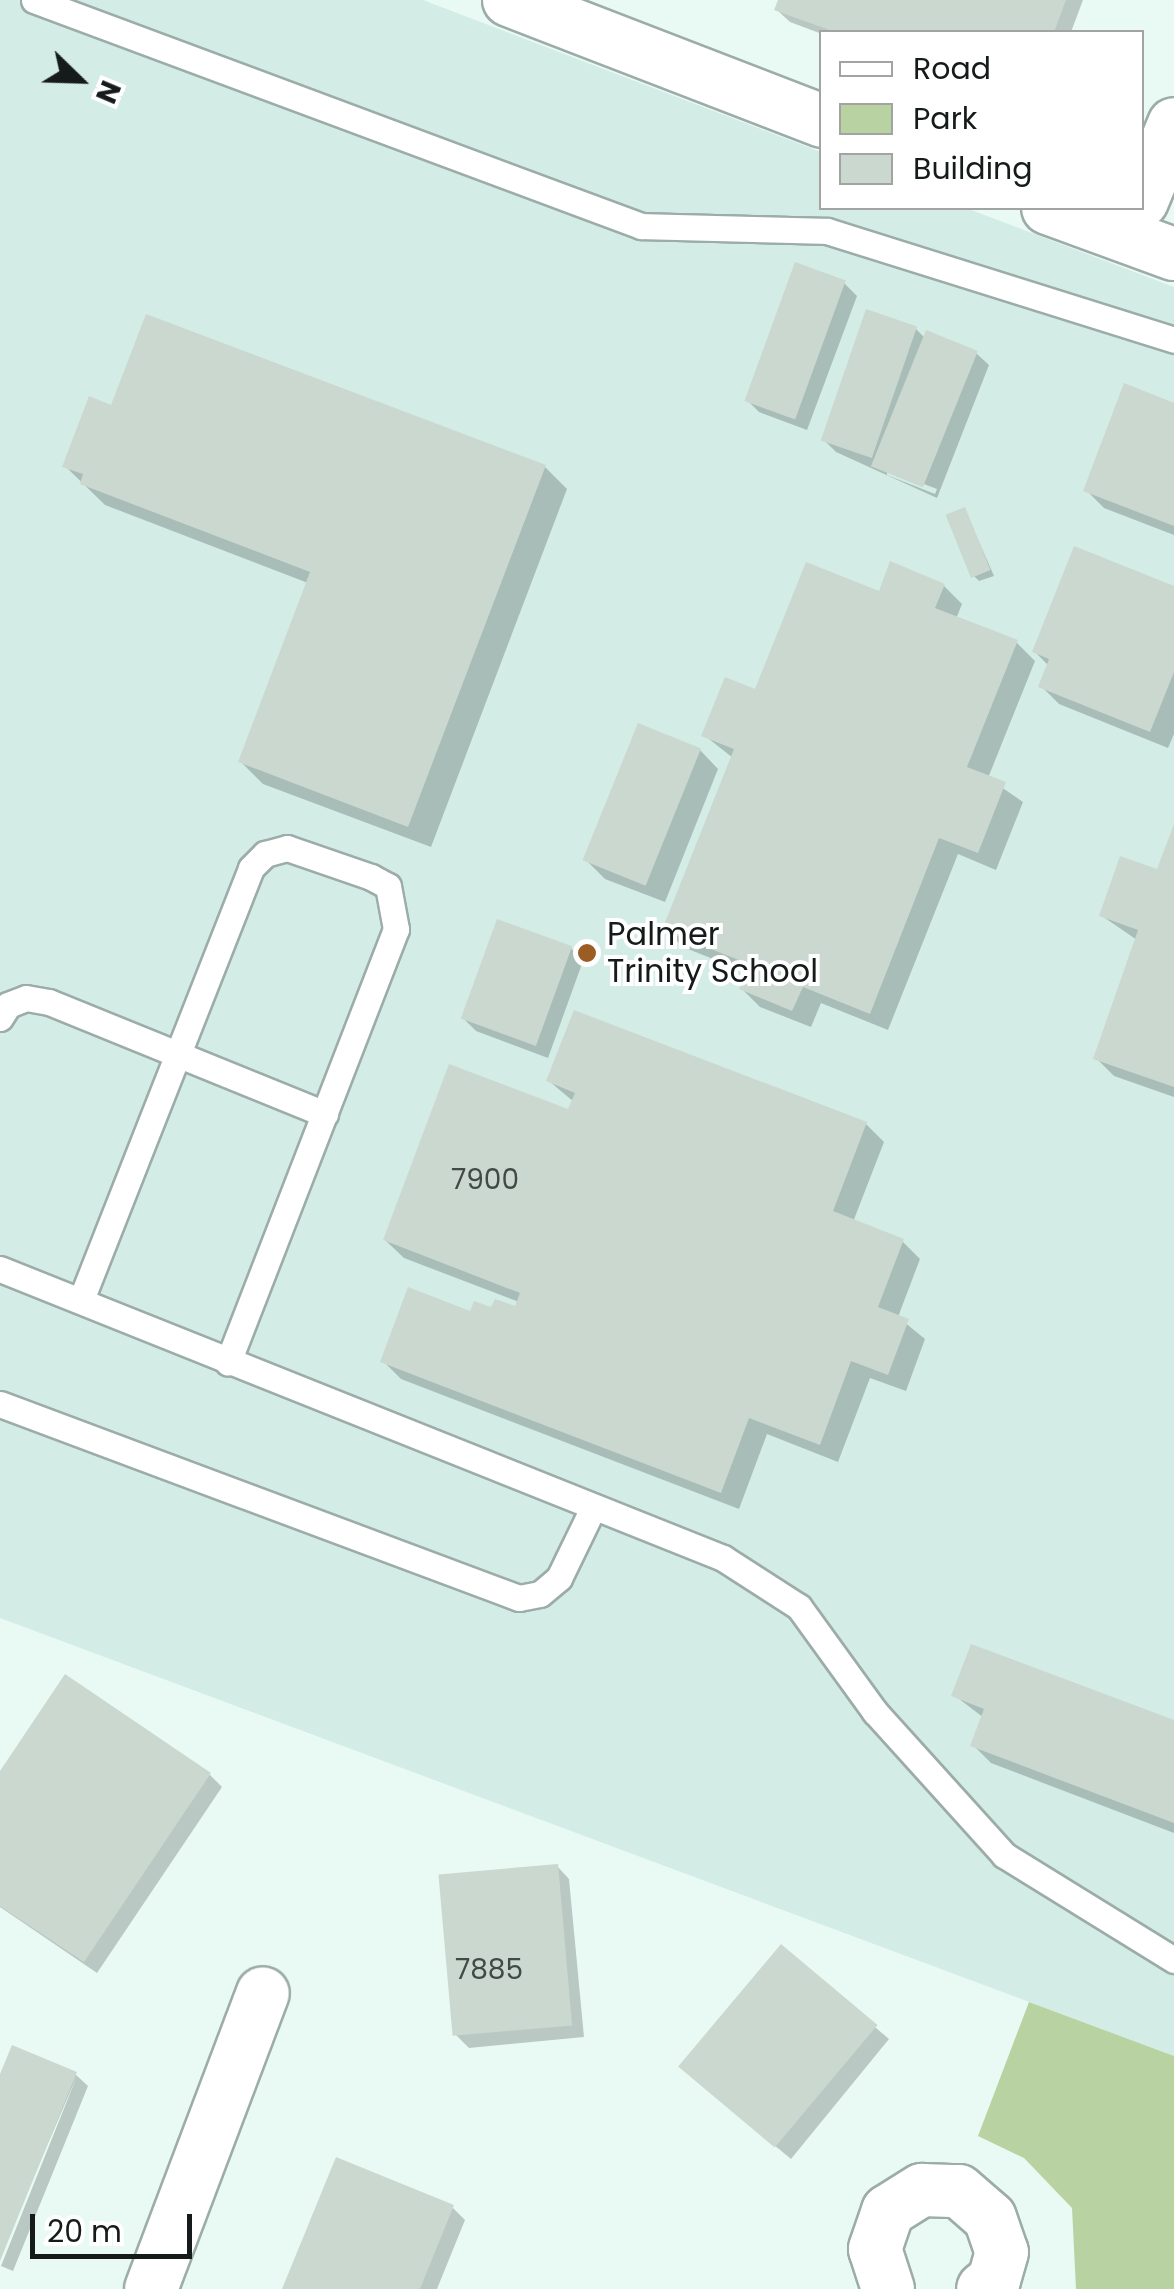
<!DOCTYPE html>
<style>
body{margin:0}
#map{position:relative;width:1174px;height:2289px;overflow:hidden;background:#e9faf5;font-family:Poppins,sans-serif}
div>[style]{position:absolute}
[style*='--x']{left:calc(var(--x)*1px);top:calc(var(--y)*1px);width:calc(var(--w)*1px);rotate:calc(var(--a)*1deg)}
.built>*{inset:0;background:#d3ece6}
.green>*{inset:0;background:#b8d3a1}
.shadow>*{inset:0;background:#0003}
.building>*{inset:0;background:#cbd8cf;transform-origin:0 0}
.roads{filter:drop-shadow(2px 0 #9caca8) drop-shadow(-2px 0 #9caca8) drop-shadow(0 2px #9caca8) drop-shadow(0 -2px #9caca8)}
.service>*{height:25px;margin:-12.5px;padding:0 12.5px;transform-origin:12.5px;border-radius:12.5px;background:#fff}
.minor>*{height:52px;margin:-26px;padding:0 26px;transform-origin:26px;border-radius:26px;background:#fff}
.dots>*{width:28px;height:28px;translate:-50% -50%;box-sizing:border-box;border:5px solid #fff;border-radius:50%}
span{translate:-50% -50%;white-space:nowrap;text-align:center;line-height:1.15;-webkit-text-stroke:8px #fff;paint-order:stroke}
.number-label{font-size:28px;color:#424a47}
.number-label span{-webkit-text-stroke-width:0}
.poi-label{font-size:32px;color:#151b1a}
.left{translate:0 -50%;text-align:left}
.legend{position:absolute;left:819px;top:30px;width:325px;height:180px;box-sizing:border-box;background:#fff;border:2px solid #a1a4a3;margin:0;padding:12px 18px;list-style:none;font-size:30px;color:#151b1a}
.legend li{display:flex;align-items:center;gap:20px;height:50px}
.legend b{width:50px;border:2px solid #a1a4a3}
.north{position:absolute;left:30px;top:30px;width:100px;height:100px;-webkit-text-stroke:8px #fff;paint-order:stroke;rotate:113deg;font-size:28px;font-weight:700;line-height:40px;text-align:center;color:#151b1a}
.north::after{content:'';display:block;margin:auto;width:35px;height:45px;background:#151b1a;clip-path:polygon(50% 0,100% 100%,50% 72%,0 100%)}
.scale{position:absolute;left:30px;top:2214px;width:162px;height:45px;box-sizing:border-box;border:5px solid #151b1a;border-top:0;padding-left:12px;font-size:30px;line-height:35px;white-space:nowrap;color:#151b1a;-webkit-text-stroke:8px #fff;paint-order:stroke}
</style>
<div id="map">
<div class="built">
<div style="clip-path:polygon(0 0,423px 0,821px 152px,822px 208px,966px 208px,1174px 287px,1174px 2056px,0 1618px)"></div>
</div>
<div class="green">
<div style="clip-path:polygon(1029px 2002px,1174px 2056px,1174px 2289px,1076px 2289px,1072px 2208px,1024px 2158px,978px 2136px)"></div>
</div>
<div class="shadow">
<div style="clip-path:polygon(781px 0,1083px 0,1071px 32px,822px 34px,790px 22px,777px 10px)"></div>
<div style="clip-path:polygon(844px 283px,857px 296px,807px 430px,759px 412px,747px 400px)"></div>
<div style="clip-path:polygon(evenodd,916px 329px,925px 338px,976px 353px,989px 365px,937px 498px,836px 452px,823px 439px,916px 329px,887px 470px,937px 489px,935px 494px,887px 475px,887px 470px)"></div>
<div style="clip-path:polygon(1174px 405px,1174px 535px,1104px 508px,1086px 490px)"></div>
<div style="clip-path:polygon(65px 466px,545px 467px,567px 489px,431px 847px,263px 784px,241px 762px,308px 583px,105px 505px)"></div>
<div style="clip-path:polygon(965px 510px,994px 576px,979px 581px,973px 575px)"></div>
<div style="clip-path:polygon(944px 586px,962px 604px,956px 619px,1017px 643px,1035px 661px,988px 778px,1023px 802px,996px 870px,958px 854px,888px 1030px,821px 1003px,811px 1027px,760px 1007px,742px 989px,748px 973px,683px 947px,665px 929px,733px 758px,704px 735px,880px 594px)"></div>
<div style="clip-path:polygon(1174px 588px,1174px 734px,1168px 748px,1059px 704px,1041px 686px,1049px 666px,1035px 652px)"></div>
<div style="clip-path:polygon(700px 750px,718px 769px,665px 902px,605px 879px,587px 861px)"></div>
<div style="clip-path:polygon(1174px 830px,1174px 1097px,1114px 1076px,1096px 1058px,1137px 940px,1102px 916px,1159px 872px)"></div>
<div style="clip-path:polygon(571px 948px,583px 961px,548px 1058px,476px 1031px,464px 1019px)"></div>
<div style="clip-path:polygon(549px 1081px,866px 1124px,884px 1142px,853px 1222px,902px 1241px,920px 1259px,898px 1317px,925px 1339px,906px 1391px,870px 1378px,838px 1462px,767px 1434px,739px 1509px,401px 1379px,383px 1361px,472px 1314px,517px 1310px,519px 1302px,404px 1258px,385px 1240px,569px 1112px,574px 1102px)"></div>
<div style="clip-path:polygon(954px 1695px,1174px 1723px,1174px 1833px,991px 1763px,973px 1745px,984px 1718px)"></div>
<div style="clip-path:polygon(210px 1775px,222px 1787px,97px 1973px,0 1907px,0 1776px)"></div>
<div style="clip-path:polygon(557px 1866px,569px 1879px,584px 2037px,469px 2048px,456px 2035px)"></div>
<div style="clip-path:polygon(782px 1948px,889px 2039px,791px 2159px,696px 2080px)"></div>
<div style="clip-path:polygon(75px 2074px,88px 2086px,13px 2271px,1px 2266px,77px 2076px,0 2255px,0 2081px)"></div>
<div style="clip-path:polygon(453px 2208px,465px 2220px,437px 2289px,284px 2289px)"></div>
</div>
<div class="building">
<div style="clip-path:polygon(778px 0,1066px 0,1054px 32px,835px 32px,774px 10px)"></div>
<div style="left:795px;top:262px;width:54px;height:148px;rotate:20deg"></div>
<div style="left:866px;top:309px;width:54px;height:139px;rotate:19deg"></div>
<div style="clip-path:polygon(146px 314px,546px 465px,408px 827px,238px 762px,310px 572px,80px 484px,83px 474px,62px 467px,89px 396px,111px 405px)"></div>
<div style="left:926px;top:330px;width:56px;height:147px;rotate:22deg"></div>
<div style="clip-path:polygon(1124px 383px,1174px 403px,1174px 526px,1083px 491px)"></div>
<div style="left:965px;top:507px;width:68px;height:21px;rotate:68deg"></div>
<div style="clip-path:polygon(1074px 546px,1174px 586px,1174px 672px,1150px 732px,1038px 687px,1049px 659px,1032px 652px)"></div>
<div style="clip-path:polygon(890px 561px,945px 584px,935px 608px,1018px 640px,967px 767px,1006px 782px,978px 853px,939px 838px,870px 1014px,803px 987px,792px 1011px,739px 989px,749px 964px,662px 930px,734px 749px,701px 736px,725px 677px,755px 689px,806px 562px,879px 591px)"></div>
<div style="left:638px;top:723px;width:68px;height:148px;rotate:22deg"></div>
<div style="clip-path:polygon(1174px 824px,1174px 1087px,1093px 1059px,1138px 930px,1099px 916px,1120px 856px,1157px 869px)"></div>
<div style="left:497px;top:919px;width:80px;height:106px;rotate:20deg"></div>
<div style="clip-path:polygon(574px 1010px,867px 1122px,833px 1211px,904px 1239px,878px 1307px,909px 1319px,888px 1375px,851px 1361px,820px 1445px,749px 1418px,721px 1493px,380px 1362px,408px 1287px,470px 1311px,474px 1301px,491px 1307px,495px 1299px,515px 1306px,520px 1293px,383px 1240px,449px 1064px,568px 1109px,575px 1093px,546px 1081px)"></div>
<div style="clip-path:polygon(971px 1644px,1174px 1720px,1174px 1823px,970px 1746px,984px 1709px,951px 1696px)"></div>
<div style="clip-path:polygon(65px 1674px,211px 1773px,84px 1962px,0 1906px,0 1771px)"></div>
<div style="left:558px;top:1864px;width:162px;height:120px;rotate:85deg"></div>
<div style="left:781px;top:1944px;width:126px;height:160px;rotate:40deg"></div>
<div style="clip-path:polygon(12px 2045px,77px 2072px,0 2261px,0 2074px)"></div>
<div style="clip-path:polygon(336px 2157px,454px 2205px,420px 2289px,282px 2289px)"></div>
</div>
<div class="roads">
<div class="service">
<div style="--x:34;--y:0;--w:648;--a:20.42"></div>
<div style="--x:641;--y:226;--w:186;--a:1.5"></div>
<div style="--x:827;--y:231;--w:364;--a:17.4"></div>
<div style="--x:0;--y:1018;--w:15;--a:-58"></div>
<div style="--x:8;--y:1005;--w:19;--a:-21"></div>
<div style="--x:26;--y:998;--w:23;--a:10"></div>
<div style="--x:49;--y:1002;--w:298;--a:22.1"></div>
<div style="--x:0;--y:1269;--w:779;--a:21.79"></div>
<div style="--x:723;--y:1558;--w:90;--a:32.8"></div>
<div style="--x:799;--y:1607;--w:130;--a:54.1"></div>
<div style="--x:875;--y:1712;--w:193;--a:47.9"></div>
<div style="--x:1004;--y:1855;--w:200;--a:31.7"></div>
<div style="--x:81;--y:1300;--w:464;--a:-68.5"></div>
<div style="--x:251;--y:868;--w:20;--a:-45"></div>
<div style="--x:265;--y:854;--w:23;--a:-15"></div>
<div style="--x:287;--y:848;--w:89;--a:19"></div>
<div style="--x:371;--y:877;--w:19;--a:28"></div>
<div style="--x:388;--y:886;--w:44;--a:79.5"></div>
<div style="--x:396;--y:929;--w:465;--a:111.2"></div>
<div style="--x:0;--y:1404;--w:554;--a:20.5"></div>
<div style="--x:519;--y:1598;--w:21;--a:-11"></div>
<div style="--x:540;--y:1594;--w:25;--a:-40"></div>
<div style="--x:559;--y:1578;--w:76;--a:-64.1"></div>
</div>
<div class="minor">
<div style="--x:509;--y:0;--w:336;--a:21.1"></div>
<div style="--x:1142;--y:201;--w:83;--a:-67.4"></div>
<div style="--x:1048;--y:208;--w:134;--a:20.1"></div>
<div style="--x:151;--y:2289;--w:316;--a:-69.3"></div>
<div style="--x:888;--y:2289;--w:42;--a:-108"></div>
<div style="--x:875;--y:2249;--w:40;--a:-71.1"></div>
<div style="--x:888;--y:2211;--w:40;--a:-32"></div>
<div style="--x:922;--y:2190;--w:37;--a:2"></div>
<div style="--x:959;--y:2191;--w:41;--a:41.1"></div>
<div style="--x:990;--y:2218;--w:36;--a:71"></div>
<div style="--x:1002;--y:2252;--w:29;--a:106"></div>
<div style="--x:994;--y:2280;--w:14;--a:141"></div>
</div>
</div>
<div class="dots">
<div style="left:587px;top:953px;background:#9c5d25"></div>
</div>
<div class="number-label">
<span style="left:485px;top:1180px">7900</span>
<span style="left:489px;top:1970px">7885</span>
</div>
<div class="poi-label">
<span class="left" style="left:607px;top:953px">Palmer<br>Trinity School</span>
</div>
<ul class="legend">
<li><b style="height:12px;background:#fff"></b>Road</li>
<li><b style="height:28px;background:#b8d3a1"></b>Park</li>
<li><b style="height:28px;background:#cbd8cf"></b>Building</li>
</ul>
<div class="north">N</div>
<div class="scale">20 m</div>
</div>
